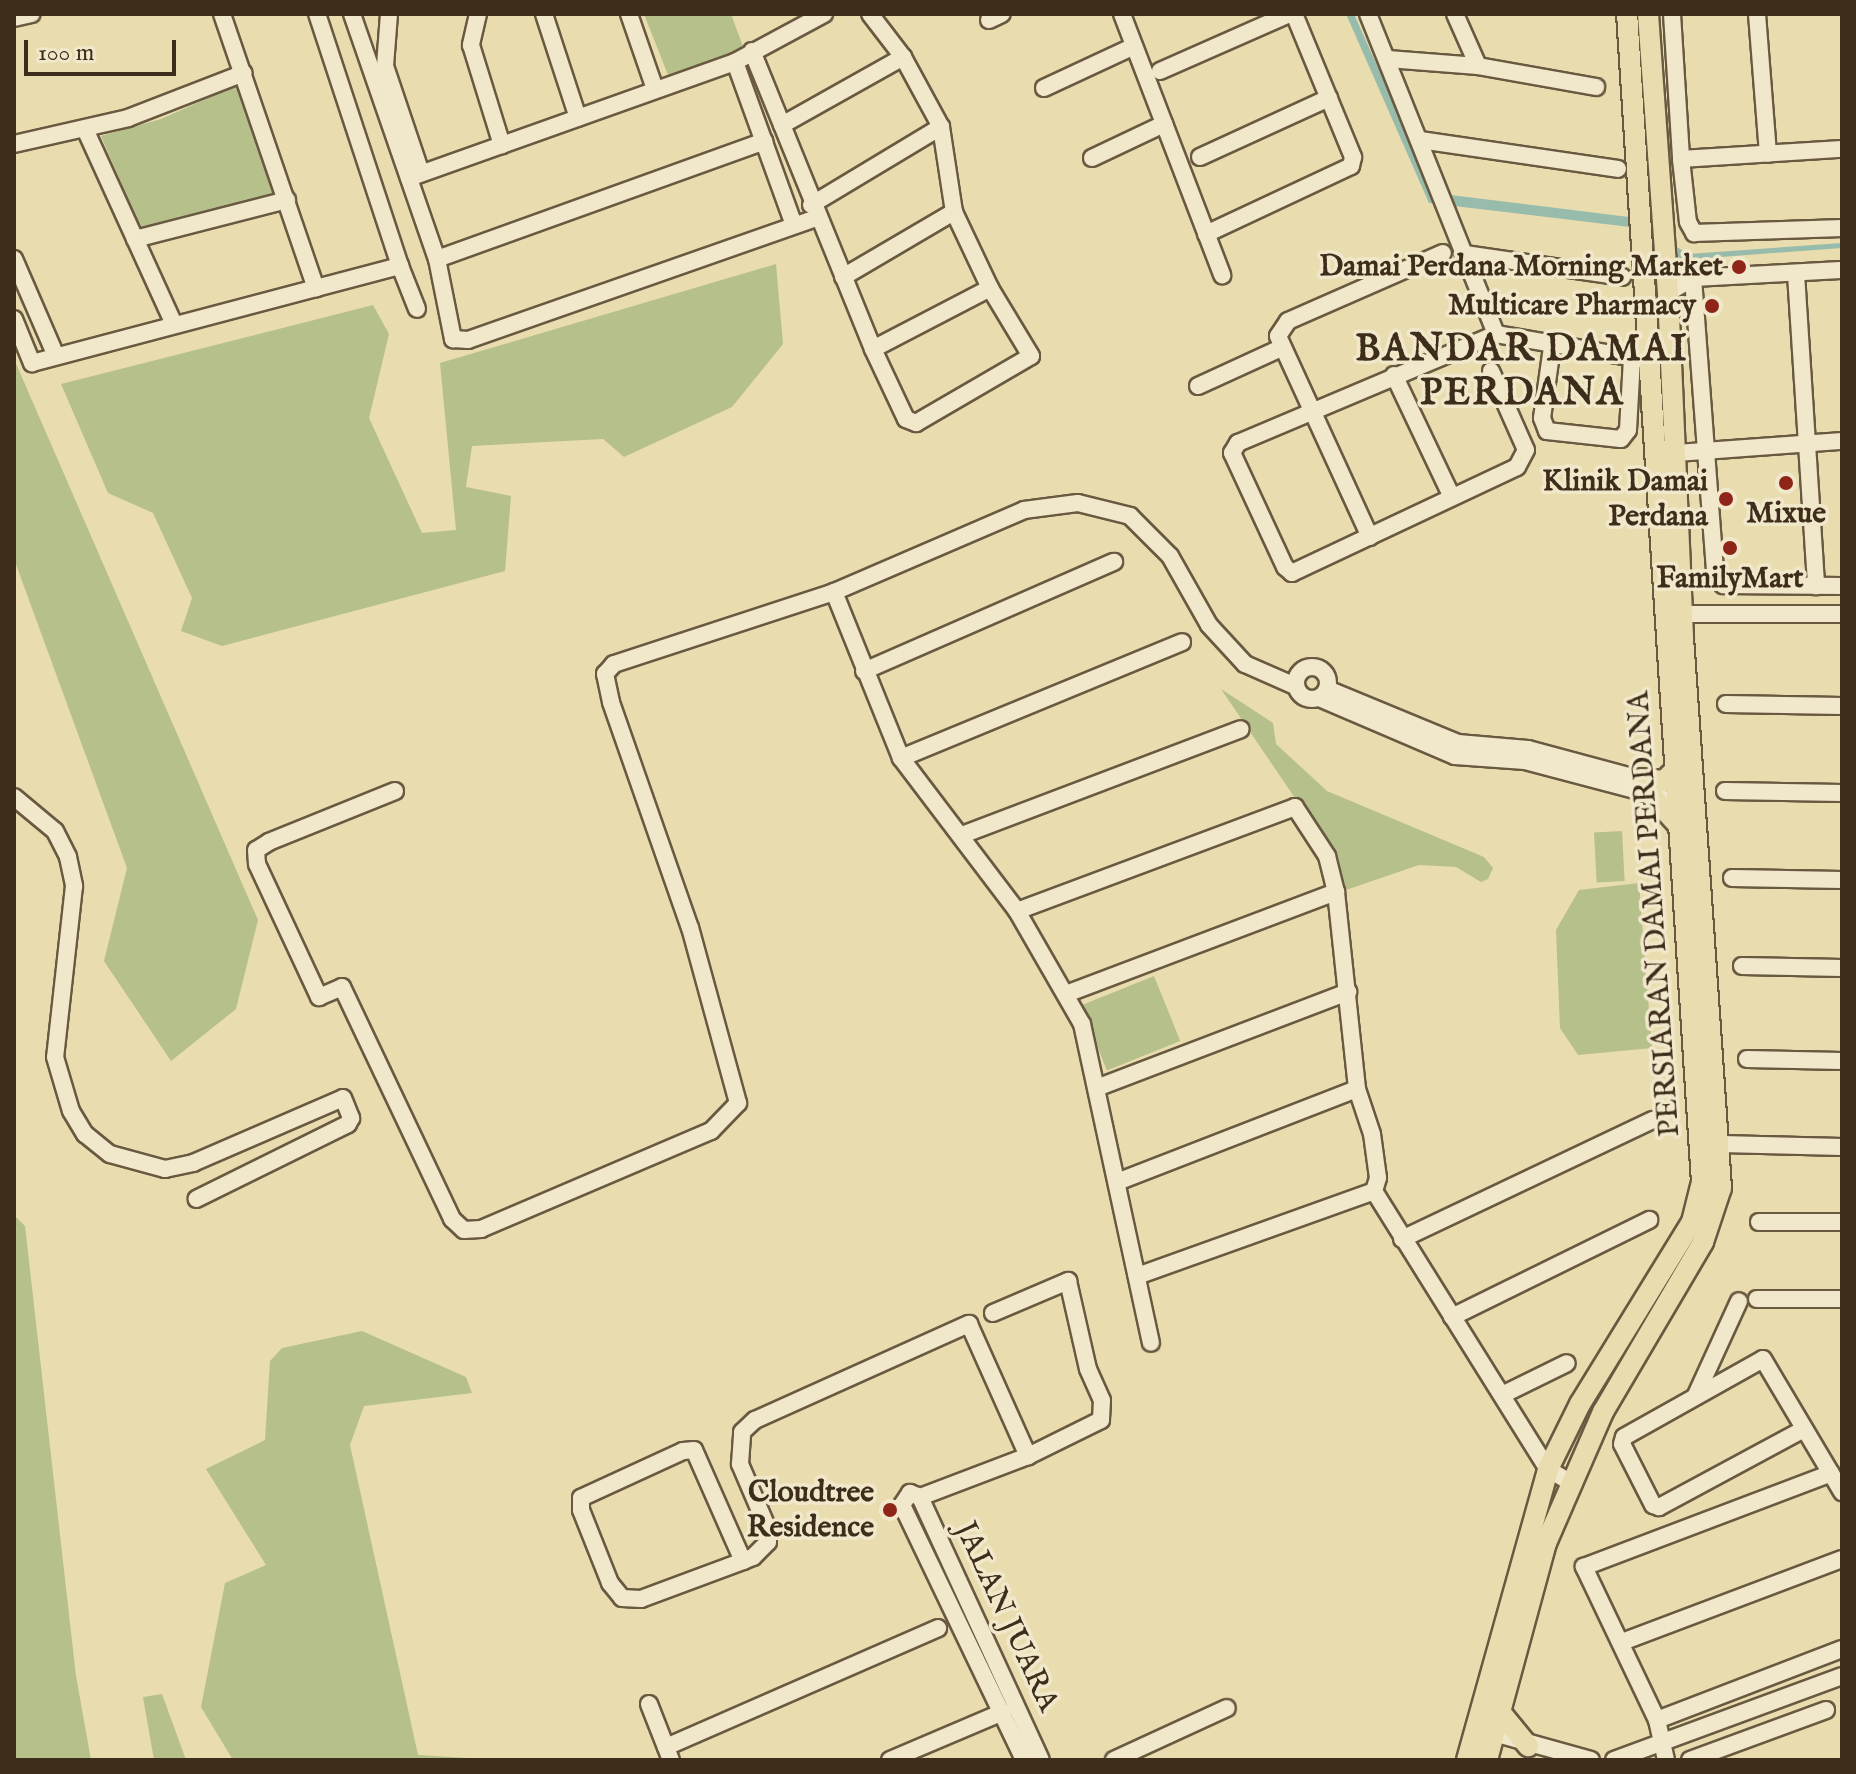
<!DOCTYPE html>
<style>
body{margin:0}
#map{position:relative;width:1856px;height:1774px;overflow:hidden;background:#e9dcaf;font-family:"IM FELL English",serif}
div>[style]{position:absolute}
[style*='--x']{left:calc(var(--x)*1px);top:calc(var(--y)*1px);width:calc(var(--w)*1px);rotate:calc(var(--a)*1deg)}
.green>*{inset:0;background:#b5c08b;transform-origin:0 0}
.water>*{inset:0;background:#97bcab}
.roads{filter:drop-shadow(2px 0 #695940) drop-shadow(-2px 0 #695940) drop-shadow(0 2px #695940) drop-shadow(0 -2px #695940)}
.minor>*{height:16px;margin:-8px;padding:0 8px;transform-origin:8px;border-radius:8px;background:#f1e8cb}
.minor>.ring{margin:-8px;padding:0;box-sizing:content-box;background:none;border:16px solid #f1e8cb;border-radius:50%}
.major>*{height:20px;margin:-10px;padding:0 10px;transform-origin:10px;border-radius:10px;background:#e9dcaf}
.dots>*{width:22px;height:22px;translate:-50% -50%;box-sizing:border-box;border:4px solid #f1e8cb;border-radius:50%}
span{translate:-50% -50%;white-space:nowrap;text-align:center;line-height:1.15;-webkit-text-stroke:7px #f1e8cb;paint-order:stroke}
.poi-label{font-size:30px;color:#3e2d1b;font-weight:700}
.right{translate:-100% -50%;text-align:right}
.street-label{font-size:30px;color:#3e2d1b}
.district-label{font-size:38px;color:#3e2d1b;font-weight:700;letter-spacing:2px}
.frame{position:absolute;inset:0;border:16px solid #3e2d1b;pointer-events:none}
.scale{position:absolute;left:24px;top:40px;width:152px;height:36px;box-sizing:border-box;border:4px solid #3e2d1b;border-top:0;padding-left:10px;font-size:24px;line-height:28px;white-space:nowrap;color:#3e2d1b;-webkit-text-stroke:6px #f1e8cb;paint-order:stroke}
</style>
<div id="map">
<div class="green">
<div style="clip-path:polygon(644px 14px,731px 14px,744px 49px,668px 75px)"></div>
<div style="clip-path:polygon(240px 84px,276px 195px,141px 229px,101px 136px,161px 119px)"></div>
<div style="clip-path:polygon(776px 264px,783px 344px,732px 407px,624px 457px,603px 439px,472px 446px,466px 487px,511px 496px,505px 571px,222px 646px,181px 631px,192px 598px,153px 513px,108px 493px,61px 384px,373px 305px,389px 334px,369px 418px,422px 533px,456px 530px,440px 363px)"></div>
<div style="clip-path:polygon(14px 359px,258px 920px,236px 1009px,171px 1061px,104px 961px,127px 868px,14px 559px)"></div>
<div style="clip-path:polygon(1221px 689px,1273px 723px,1276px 744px,1327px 791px,1484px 857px,1493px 868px,1488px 879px,1481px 882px,1456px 867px,1419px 865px,1343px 891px,1335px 857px)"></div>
<div style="left:1622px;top:831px;width:50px;height:28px;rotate:87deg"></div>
<div style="clip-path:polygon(1639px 883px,1652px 1048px,1578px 1055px,1560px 1028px,1556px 930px,1579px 890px)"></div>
<div style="left:1154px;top:976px;width:70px;height:79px;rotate:68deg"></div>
<div style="clip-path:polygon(14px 1215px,25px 1226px,76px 1676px,91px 1760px,14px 1760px)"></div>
<div style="clip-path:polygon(362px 1331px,466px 1377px,472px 1393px,364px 1406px,350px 1445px,418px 1755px,501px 1760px,233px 1760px,201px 1707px,225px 1583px,266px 1565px,206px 1469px,265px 1440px,270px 1361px,282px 1348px)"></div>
<div style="clip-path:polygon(162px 1694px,186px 1760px,154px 1760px,143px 1697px)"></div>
</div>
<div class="water">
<div style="clip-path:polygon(1346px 14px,1354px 14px,1434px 193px,1629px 217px,1688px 254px,1842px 243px,1842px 248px,1680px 260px,1630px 227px,1429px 203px)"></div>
</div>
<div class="roads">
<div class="minor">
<div style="--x:222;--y:14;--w:290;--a:71.1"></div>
<div style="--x:352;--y:14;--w:259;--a:70.9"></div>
<div style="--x:437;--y:259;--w:82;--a:78.7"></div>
<div style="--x:453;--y:339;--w:15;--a:4"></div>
<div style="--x:468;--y:340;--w:369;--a:-19.3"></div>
<div style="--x:389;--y:14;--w:52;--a:94.4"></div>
<div style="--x:385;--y:66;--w:113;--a:71.4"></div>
<div style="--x:478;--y:14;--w:32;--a:103"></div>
<div style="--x:471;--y:45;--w:105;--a:72.8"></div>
<div style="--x:544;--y:14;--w:109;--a:71.9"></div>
<div style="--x:629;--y:14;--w:79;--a:70.9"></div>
<div style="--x:1122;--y:14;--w:280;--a:69"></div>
<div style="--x:1368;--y:14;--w:345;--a:68.2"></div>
<div style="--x:1455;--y:14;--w:57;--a:66.1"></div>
<div style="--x:1672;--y:14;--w:145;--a:86.4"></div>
<div style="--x:1681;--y:159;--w:63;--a:83.7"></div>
<div style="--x:1688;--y:222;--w:13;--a:61"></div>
<div style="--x:1694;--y:233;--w:148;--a:-1.9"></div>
<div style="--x:1757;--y:14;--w:140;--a:85.5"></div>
<div style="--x:14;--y:18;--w:18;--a:-13"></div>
<div style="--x:989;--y:20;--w:14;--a:-25"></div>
<div style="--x:752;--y:51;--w:322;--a:67.9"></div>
<div style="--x:873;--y:349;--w:77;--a:64.8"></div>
<div style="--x:906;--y:419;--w:11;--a:22"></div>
<div style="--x:916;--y:423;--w:133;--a:-30.2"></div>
<div style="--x:1031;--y:356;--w:79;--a:-121.1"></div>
<div style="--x:990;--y:288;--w:84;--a:-115.3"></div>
<div style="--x:954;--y:212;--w:86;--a:-98.7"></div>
<div style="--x:941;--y:127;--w:80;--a:-118.5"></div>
<div style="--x:903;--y:57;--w:54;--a:-127.5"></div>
<div style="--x:1388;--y:59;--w:90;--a:4.4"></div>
<div style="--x:1478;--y:66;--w:120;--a:10.1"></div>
<div style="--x:735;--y:62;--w:173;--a:70.1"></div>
<div style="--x:1160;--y:71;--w:141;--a:-23.8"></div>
<div style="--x:1044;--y:88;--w:99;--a:-25"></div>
<div style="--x:782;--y:125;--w:139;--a:-29.3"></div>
<div style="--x:85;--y:129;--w:212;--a:65.5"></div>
<div style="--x:1420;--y:140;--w:200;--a:8.3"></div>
<div style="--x:14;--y:144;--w:117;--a:-12.8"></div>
<div style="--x:128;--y:118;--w:124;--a:-21.2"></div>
<div style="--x:1200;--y:157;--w:142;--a:-24.6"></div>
<div style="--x:1092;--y:158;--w:80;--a:-25.3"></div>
<div style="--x:1681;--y:159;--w:161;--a:-3.6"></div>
<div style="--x:409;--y:178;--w:346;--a:-19.6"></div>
<div style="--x:735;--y:62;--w:101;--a:-28.3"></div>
<div style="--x:811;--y:205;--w:152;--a:-31"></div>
<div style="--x:1206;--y:234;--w:160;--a:-25.1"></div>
<div style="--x:1351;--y:166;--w:9;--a:-77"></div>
<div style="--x:1353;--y:157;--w:155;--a:-112.4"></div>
<div style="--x:135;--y:239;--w:157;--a:-14.4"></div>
<div style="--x:1465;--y:254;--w:159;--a:8.3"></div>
<div style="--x:14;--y:259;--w:106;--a:66.6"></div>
<div style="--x:437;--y:259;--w:348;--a:-19.8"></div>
<div style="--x:400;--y:266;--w:46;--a:68.4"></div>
<div style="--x:1796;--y:274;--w:313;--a:86.3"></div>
<div style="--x:843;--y:277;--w:129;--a:-30.4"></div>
<div style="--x:1693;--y:278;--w:297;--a:85.7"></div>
<div style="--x:1715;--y:574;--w:14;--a:54"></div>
<div style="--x:1723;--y:585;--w:119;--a:0.5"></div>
<div style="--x:1668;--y:293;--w:29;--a:-31"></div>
<div style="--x:1693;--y:278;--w:149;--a:-3.1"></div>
<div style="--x:14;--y:319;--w:48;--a:67.8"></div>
<div style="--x:32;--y:363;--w:381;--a:-14.8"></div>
<div style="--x:400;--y:266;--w:265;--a:-108.2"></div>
<div style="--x:1496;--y:334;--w:146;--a:9.8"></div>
<div style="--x:1552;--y:347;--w:72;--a:98"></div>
<div style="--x:1542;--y:418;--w:14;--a:69"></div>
<div style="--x:1547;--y:431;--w:74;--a:6.2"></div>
<div style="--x:1621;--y:439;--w:11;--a:-52"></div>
<div style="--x:1628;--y:430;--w:72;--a:-86.8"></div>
<div style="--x:873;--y:349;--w:132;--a:-27.5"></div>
<div style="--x:1491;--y:371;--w:86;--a:66.1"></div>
<div style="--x:1526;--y:450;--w:19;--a:118"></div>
<div style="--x:1517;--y:467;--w:249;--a:154.8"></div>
<div style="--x:1292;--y:573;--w:9;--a:-139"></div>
<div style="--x:1285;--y:567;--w:126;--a:-114.9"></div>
<div style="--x:1232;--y:453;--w:12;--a:-59"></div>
<div style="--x:1238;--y:443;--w:280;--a:-22.9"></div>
<div style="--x:1394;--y:375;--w:135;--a:64.6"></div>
<div style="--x:1198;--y:386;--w:91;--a:-24.6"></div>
<div style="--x:1664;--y:454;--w:178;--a:-4.2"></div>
<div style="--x:1370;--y:537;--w:221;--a:-114.6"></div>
<div style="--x:1278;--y:336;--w:18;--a:-56"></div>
<div style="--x:1288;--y:321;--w:169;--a:-23.7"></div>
<div style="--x:834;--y:592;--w:179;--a:68"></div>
<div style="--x:901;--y:758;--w:192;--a:52.8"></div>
<div style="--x:1017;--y:911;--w:130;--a:60.1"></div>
<div style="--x:1082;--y:1024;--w:326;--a:77.8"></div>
<div style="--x:1690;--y:614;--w:152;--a:0"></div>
<div class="ring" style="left:1296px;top:667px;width:16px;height:16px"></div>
<div style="--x:864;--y:671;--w:273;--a:-23.6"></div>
<div style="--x:1327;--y:689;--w:142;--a:22.4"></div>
<div style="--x:1458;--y:743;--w:70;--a:4.9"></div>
<div style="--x:1528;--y:749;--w:127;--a:15"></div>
<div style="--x:1319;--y:698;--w:148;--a:23.1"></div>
<div style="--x:1455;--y:756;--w:70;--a:4.1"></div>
<div style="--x:1525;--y:761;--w:141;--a:14.8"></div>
<div style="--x:1726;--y:704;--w:116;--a:1"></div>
<div style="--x:901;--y:758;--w:304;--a:-22.4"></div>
<div style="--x:395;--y:791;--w:136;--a:158"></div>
<div style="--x:269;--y:842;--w:15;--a:148"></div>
<div style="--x:256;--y:850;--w:14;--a:86"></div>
<div style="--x:257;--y:864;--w:147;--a:65"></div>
<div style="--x:319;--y:997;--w:25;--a:-23"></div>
<div style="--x:342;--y:987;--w:257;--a:64.6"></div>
<div style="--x:452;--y:1219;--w:16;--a:43"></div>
<div style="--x:464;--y:1230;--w:17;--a:-3"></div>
<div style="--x:481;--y:1229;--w:250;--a:-23.1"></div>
<div style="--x:711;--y:1131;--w:39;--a:-46"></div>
<div style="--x:738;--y:1103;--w:181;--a:-105.3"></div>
<div style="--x:690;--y:928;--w:239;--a:-109.3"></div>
<div style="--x:611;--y:702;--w:29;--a:-102"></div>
<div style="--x:605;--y:674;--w:13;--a:-48"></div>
<div style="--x:614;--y:664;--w:231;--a:-18.1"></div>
<div style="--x:834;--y:592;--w:207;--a:-23.3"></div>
<div style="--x:1024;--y:510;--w:54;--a:-7.4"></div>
<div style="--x:1078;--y:503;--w:54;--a:14"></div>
<div style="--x:1130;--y:516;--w:57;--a:45"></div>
<div style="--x:1170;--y:556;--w:79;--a:60.5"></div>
<div style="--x:1209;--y:625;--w:53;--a:47.3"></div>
<div style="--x:1245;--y:664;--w:55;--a:23.7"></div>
<div style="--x:1725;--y:791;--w:117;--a:1"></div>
<div style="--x:14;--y:797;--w:53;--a:39.7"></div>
<div style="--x:55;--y:831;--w:29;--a:63"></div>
<div style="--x:68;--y:857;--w:30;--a:78"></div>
<div style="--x:74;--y:886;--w:172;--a:96.3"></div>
<div style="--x:55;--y:1057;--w:56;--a:73.5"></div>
<div style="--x:71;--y:1111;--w:27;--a:59"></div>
<div style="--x:85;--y:1134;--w:32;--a:39"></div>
<div style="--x:110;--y:1154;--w:57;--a:15.3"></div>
<div style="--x:165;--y:1169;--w:29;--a:-12"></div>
<div style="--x:193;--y:1163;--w:163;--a:-23.4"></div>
<div style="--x:343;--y:1098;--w:22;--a:68"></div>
<div style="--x:351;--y:1118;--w:7;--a:117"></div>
<div style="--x:348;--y:1124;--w:169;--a:153.7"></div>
<div style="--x:962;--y:835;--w:298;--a:-20.8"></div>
<div style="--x:1732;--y:878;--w:110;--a:1"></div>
<div style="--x:1017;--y:911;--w:297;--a:-20.5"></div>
<div style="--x:1295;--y:807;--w:59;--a:56.9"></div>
<div style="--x:1327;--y:856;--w:37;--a:76"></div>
<div style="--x:1336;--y:892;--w:198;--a:83.9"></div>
<div style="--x:1357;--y:1089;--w:47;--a:71.6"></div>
<div style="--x:1372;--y:1134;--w:44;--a:82.2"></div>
<div style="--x:1378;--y:1178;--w:14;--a:107"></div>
<div style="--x:1742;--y:966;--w:100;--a:1.1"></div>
<div style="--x:1066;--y:994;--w:289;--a:-20.7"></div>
<div style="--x:1747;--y:1059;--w:95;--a:1.2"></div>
<div style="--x:1099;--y:1087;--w:267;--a:-20.9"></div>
<div style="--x:1721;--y:1144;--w:121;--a:1.4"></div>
<div style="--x:1117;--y:1182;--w:257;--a:-21.2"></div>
<div style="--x:1374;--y:1191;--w:328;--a:58"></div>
<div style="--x:1548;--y:1469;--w:26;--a:31"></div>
<div style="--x:1759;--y:1222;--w:83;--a:0"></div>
<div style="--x:1402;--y:1239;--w:278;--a:-25.4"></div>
<div style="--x:1137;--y:1276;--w:252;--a:-19.7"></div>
<div style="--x:1757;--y:1299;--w:85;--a:0"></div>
<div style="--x:993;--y:1313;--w:82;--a:-23.1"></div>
<div style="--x:1068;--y:1281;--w:90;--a:77.2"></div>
<div style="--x:1088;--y:1369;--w:34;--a:66"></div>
<div style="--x:1102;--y:1400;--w:20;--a:93"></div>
<div style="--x:1101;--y:1420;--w:81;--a:153.7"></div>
<div style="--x:1028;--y:1456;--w:116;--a:159.2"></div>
<div style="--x:920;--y:1497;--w:11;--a:-158"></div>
<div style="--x:910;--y:1493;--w:14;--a:124"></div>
<div style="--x:902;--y:1505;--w:283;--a:64.4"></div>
<div style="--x:1452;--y:1317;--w:220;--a:-26.2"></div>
<div style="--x:1502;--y:1395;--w:72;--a:-26.2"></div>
<div style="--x:1696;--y:1395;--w:103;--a:-65.4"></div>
<div style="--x:1804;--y:1429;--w:165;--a:151.7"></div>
<div style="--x:1659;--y:1507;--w:6;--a:-162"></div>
<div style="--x:1653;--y:1505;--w:68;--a:-116.9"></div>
<div style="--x:1622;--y:1444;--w:7;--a:-74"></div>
<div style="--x:1624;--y:1437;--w:159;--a:-29.3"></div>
<div style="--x:1763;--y:1359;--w:155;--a:59.3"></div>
<div style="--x:920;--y:1497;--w:289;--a:65.3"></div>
<div style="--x:743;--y:1561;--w:121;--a:-113.8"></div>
<div style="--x:694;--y:1450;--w:11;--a:175"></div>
<div style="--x:683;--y:1451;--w:112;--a:155.3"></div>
<div style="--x:581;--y:1498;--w:12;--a:90"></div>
<div style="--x:581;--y:1510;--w:79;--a:68.3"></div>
<div style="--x:610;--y:1583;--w:19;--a:51"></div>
<div style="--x:622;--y:1598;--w:19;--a:3"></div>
<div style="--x:641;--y:1599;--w:109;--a:-20.4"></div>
<div style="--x:743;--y:1561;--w:11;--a:-22"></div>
<div style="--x:753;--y:1557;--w:21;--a:-45"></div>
<div style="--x:768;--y:1542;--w:15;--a:-94"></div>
<div style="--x:767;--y:1527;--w:69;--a:-113.2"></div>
<div style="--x:740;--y:1464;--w:32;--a:-86"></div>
<div style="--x:742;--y:1432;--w:18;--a:-43"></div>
<div style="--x:755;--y:1420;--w:235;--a:-24.2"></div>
<div style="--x:969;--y:1324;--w:145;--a:65.9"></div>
<div style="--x:1622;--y:1642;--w:235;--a:-20.7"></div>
<div style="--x:649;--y:1704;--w:60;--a:68.6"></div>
<div style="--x:1657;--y:1720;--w:198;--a:-21"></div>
<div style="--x:1483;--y:1730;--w:112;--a:15.5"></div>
<div style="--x:666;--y:1747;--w:297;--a:-23.6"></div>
<div style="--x:890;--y:1760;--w:123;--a:-23"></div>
<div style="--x:1114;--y:1760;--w:124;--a:-24.7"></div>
<div style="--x:1614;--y:1760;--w:243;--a:-20.2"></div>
<div style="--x:1666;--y:1760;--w:41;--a:-102.7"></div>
<div style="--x:1657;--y:1720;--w:170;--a:-115.5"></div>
<div style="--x:1584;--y:1567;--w:264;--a:-20.8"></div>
<div style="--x:1690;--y:1760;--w:145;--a:-20.2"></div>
</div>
<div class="major">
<div style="--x:1641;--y:779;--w:23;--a:5"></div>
<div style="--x:1664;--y:781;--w:17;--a:-45"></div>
<div style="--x:1651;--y:795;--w:43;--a:47.8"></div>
<div style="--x:1501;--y:1713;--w:43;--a:50.7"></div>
<div style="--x:1467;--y:1760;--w:302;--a:-74.4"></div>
<div style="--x:1548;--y:1469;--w:72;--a:-63.8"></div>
<div style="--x:1580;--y:1404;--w:214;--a:-58.4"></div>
<div style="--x:1692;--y:1222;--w:41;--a:-76"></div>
<div style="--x:1702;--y:1182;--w:1170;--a:-93.67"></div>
<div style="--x:1487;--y:1760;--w:225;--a:-74.8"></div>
<div style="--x:1546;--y:1543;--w:143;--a:-66.5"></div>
<div style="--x:1603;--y:1412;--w:197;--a:-59.5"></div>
<div style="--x:1703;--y:1242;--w:57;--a:-71.6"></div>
<div style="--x:1721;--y:1188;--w:552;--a:-93.95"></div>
<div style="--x:1683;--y:637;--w:344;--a:-92.5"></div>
<div style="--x:1668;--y:293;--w:280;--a:-94.1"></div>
</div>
</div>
<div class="dots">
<div style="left:1739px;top:267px;background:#8f2418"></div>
<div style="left:1712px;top:306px;background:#8f2418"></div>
<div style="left:1786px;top:483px;background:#8f2418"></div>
<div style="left:1726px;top:499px;background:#8f2418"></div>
<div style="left:1730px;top:548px;background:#8f2418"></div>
<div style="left:890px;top:1510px;background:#8f2418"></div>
</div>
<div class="poi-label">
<span class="right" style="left:1723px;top:267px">Damai Perdana Morning Market</span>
<span class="right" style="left:1696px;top:306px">Multicare Pharmacy</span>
<span class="right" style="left:1708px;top:499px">Klinik Damai<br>Perdana</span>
<span style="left:1786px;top:514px">Mixue</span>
<span style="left:1730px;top:579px">FamilyMart</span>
<span class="right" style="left:874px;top:1510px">Cloudtree<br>Residence</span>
</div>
<div class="street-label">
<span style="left:1655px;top:914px;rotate:-94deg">PERSIARAN DAMAI PERDANA</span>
<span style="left:1006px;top:1617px;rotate:65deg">JALAN JUARA</span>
</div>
<div class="district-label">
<span style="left:1522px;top:373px">BANDAR DAMAI<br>PERDANA</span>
</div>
<div class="frame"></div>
<div class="scale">100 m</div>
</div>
